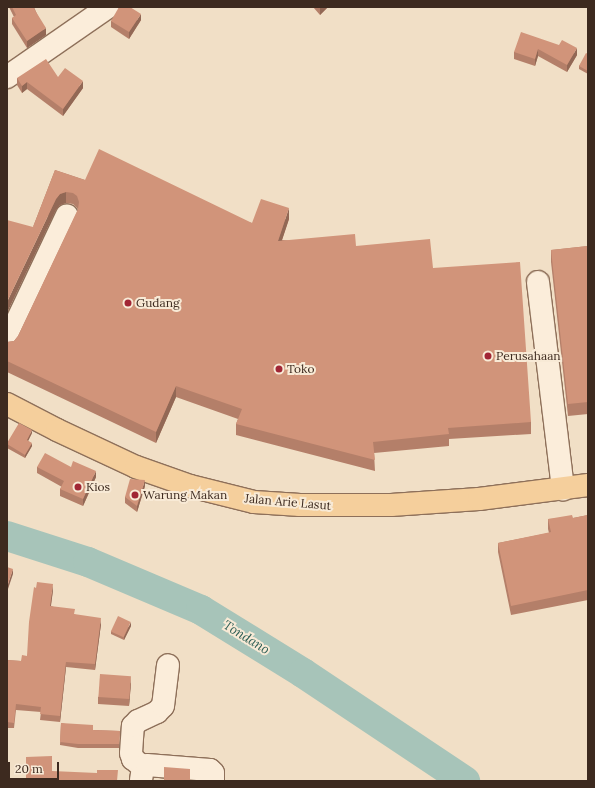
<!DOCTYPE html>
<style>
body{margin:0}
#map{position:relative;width:595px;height:788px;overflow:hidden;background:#f1dfc6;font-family:Lora,serif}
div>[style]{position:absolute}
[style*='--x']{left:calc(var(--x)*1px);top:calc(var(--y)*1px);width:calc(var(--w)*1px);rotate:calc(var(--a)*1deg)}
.river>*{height:30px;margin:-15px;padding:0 15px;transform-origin:15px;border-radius:15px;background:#a7c4b9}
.roads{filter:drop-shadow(1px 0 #8e705a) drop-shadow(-1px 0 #8e705a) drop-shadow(0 1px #8e705a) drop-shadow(0 -1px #8e705a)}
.minor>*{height:22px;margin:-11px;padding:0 11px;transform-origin:11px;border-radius:11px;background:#fbedda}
.major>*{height:22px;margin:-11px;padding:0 11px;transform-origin:11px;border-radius:11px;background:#f5cf9c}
.wall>*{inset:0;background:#b47f69}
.shaded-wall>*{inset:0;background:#926855}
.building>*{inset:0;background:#d1947a;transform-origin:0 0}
.dots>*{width:11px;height:11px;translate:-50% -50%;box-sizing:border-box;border:2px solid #f8ead6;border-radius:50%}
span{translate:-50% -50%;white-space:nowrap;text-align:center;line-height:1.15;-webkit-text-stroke:4px #f8ead6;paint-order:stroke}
.poi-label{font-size:12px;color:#3d2a1f}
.left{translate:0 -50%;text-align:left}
.street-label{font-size:12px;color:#3d2a1f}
.water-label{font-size:13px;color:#2d5e55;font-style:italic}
.frame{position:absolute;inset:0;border:8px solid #3d2a1f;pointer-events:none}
.scale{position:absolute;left:8px;top:762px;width:51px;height:18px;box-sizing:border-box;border:2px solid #3d2a1f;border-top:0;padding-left:5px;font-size:12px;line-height:14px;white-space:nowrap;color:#3d2a1f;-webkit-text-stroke:3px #f8ead6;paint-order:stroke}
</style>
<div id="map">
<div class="river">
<div style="--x:7;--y:536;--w:85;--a:17.8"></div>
<div style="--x:88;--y:562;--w:123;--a:23"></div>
<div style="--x:201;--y:610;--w:120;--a:31.7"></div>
<div style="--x:303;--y:673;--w:195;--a:33.7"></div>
</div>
<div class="roads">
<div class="minor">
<div style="--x:7;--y:77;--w:123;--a:-34.7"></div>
<div style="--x:538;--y:282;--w:209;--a:83.1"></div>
<div style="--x:7;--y:342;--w:140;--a:-64.7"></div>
<div style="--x:143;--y:767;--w:13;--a:-141"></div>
<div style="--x:133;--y:759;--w:6;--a:-108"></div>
<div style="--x:131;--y:753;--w:27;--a:-86"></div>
<div style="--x:133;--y:726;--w:7;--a:-45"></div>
<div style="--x:138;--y:721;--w:21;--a:-25"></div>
<div style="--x:157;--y:712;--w:8;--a:-45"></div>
<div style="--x:163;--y:706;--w:41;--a:-83"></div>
<div style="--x:141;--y:780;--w:13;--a:-81"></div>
<div style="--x:143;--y:767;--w:4;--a:-27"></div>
<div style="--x:147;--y:765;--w:63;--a:4.5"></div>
<div style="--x:210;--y:770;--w:4;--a:45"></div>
<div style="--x:213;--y:773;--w:8;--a:90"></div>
</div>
<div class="major">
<div style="--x:7;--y:404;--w:56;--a:27.5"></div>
<div style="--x:57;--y:430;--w:87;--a:25.1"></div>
<div style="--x:136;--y:467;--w:57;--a:19.4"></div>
<div style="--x:190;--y:486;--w:66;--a:14"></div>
<div style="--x:254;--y:502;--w:46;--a:3.7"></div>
<div style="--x:300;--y:505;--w:91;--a:0"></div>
<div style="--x:391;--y:505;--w:88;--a:-3.9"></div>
<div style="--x:479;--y:499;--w:110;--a:-7.3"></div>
</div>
</div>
<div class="wall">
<div style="clip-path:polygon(9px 7px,34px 7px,46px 35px,27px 48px,12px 24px,12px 18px,14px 17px)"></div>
<div style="clip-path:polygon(313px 7px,328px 7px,320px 15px)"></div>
<div style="clip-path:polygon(141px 20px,129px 39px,111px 27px,111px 21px)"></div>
<div style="clip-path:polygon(559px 45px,577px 55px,567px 72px,538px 56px,535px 66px,514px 59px,514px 52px)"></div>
<div style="clip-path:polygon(588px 54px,588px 74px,579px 69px,579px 66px)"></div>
<div style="clip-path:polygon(58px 77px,83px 88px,63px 116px,27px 89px,22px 93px,17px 85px,17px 78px)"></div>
<div style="clip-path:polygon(55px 170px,85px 180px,252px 223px,289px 219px,282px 240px,356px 246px,433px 268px,531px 422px,531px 434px,449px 439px,449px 446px,374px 453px,375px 471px,236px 435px,236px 424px,238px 419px,176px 397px,156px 443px,7px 372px,7px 342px,14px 341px,18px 336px,78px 210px,77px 208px,73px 204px,66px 203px,60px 205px,56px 210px,33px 227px)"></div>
<div style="clip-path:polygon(588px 246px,588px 414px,568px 416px,551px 262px,551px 250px)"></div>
<div style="clip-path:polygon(32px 433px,28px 441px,32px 446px,25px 458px,7px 448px,7px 443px)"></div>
<div style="clip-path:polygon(37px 467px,71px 467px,96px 477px,83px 506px,60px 496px,60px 489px,62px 487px,37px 473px)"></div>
<div style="clip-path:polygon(145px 486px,137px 512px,125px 503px,125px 497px)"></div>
<div style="clip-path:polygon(588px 515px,588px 600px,511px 615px,498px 552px,498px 543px,549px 533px,548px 529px,548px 519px,573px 518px)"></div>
<div style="clip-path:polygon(53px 590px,51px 606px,101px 624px,95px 670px,66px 667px,60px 722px,40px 720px,41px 712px,16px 710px,14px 728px,7px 728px,7px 660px,21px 661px,27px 656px)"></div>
<div style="clip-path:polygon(131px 626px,124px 640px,111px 634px,111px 631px)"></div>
<div style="clip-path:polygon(131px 683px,129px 706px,98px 704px,98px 697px)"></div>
<div style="clip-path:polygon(61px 723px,93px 730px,120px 731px,119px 748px,78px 748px,60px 745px)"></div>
</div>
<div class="shaded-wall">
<div style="clip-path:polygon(321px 7px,328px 7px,320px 15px,320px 8px)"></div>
<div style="clip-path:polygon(141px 14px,141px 20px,129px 39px,129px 32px)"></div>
<div style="clip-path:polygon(46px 28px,46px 35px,27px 48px,27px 41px)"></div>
<div style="clip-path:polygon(577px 48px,577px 55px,567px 72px,567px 65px)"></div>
<div style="clip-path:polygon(538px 49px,538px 56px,535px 66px,535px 59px)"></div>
<div style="clip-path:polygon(83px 81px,83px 88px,63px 116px,63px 109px)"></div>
<div style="clip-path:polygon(27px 82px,27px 89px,22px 93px,22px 86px)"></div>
<div style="clip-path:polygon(66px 192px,66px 203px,60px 205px,56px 210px,7px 313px,7px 302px,56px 199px,60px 194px)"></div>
<div style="clip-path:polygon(289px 208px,289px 219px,278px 252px,278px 241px)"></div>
<div style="clip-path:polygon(176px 386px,176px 397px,156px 443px,156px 432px)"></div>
<div style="clip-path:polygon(32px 430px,32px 433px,27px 443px,27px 440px)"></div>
<div style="clip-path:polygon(32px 443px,32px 446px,25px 458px,25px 455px)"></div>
<div style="clip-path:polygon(96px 471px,96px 477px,83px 506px,83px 499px)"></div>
<div style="clip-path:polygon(145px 480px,145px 486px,137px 512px,137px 506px)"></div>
<div style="clip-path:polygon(13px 569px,13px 574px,7px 592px,7px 587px)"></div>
<div style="clip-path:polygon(53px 584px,53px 590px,50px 611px,50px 606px)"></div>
<div style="clip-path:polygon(101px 618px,101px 624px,95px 670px,95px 664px)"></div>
<div style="clip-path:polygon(131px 622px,131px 626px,124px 640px,124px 637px)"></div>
<div style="clip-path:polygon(66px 662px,66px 667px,60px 722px,60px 716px)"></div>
<div style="clip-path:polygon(131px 676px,131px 683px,129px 706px,129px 699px)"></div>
</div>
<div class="building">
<div style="clip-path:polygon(12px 7px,33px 7px,46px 28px,27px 41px,12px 18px,16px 15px)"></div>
<div style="clip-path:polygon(119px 7px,130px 7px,141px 14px,129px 32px,111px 21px)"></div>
<div style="clip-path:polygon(521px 32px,559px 45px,562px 40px,577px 48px,567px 65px,538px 49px,535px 59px,514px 52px)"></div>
<div style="clip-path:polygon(586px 53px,588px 54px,588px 71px,579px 66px)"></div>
<div style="clip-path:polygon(46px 59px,58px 77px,65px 68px,83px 81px,63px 109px,27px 82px,22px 86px,17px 78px)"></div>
<div style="clip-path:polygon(99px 149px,252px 223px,261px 199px,289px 208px,278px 241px,355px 234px,356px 246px,430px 239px,433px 268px,520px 262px,531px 422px,448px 428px,449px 434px,373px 442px,375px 460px,236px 424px,242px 409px,176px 386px,156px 432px,7px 361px,7px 342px,14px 341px,18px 336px,78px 209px,79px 202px,77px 196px,73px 193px,66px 192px,60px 194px,56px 199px,7px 302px,7px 220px,33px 227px,55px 170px,85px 180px)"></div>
<div style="clip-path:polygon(588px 246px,588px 402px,568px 404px,551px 250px)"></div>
<div style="clip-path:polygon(19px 423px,32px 430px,27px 440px,32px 443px,25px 455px,7px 444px,7px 443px)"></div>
<div style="clip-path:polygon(45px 453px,71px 467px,73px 461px,96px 471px,83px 499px,60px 489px,64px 481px,37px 467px)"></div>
<div style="clip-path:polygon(130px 479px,145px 480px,137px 506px,125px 497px)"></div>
<div style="clip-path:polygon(572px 515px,573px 518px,588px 515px,588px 590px,511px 606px,498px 543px,551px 532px,548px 519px)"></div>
<div style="clip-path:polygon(7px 567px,13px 569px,7px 587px)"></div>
<div style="clip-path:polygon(37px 582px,53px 584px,50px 606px,75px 609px,74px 614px,101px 618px,95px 664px,66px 662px,60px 716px,40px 714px,41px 707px,16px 704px,14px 723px,7px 722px,7px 660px,21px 661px,22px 655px,27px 656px,29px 622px,34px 587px,36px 588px)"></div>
<div style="left:118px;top:616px;width:14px;height:17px;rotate:25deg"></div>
<div style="left:100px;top:674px;width:31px;height:23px;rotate:4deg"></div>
<div style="clip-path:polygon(61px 723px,93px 725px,93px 730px,120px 731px,119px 744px,78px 744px,60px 742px)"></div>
<div style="clip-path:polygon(52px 756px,52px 771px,97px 773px,97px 770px,118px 770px,117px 781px,26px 781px,26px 757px)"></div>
<div style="clip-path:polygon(164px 767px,190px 769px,190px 781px,164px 781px)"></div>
</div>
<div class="dots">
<div style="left:128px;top:303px;background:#a12635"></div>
<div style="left:488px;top:356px;background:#a12635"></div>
<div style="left:279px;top:369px;background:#a12635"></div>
<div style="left:78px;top:487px;background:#a12635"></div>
<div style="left:135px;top:495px;background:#a12635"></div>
</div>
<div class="poi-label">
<span class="left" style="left:136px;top:303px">Gudang</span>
<span class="left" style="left:496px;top:356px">Perusahaan</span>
<span class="left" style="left:287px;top:369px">Toko</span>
<span class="left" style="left:86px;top:487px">Kios</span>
<span class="left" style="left:143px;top:495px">Warung Makan</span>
</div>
<div class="street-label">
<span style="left:288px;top:502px;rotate:5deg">Jalan Arie Lasut</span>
</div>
<div class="water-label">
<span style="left:246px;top:638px;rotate:32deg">Tondano</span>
</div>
<div class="frame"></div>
<div class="scale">20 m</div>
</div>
